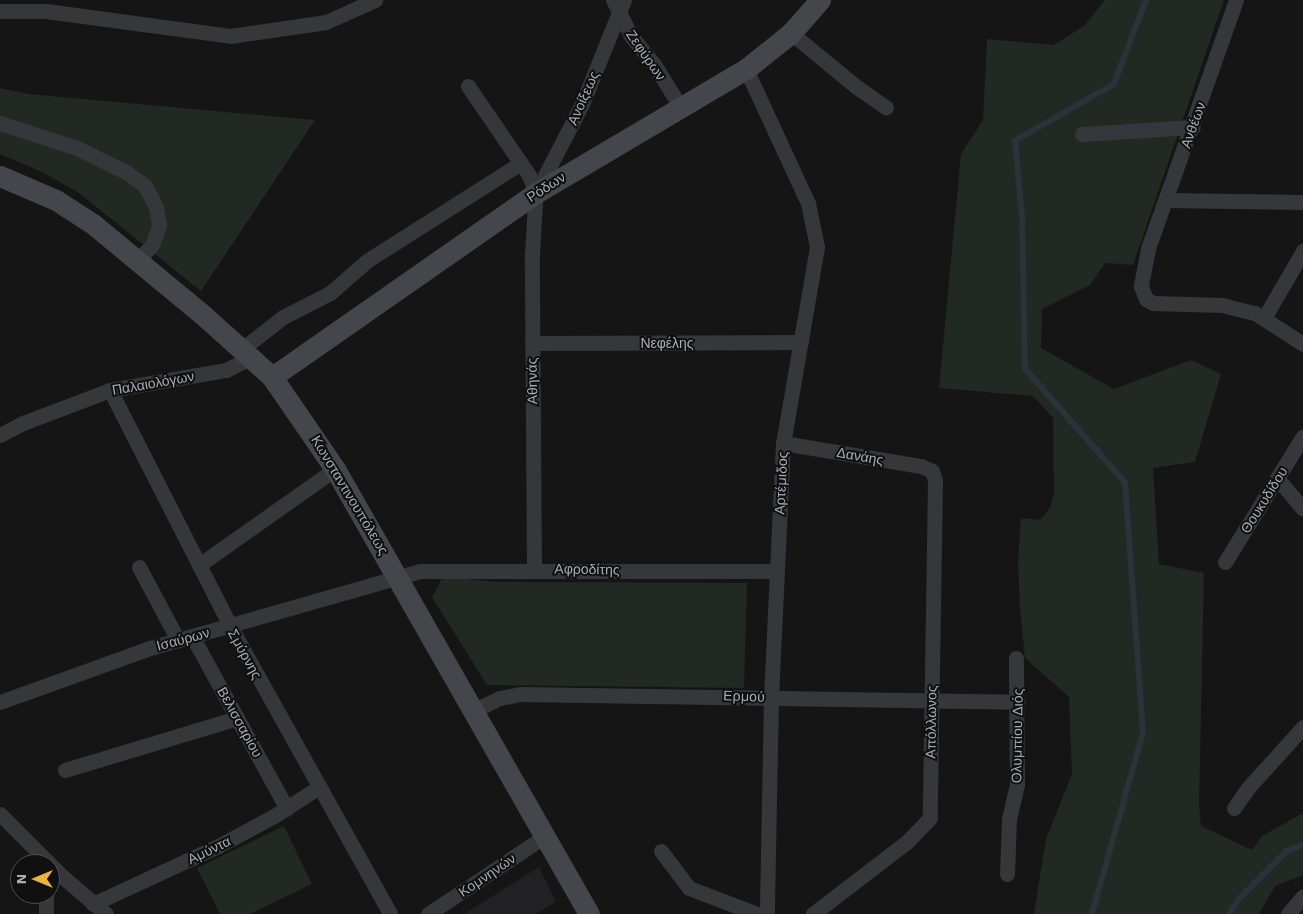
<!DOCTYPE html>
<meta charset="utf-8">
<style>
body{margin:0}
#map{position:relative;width:1303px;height:914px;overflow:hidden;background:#151516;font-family:"Work Sans",sans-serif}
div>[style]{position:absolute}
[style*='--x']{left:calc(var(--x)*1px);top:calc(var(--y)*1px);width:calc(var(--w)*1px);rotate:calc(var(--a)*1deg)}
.built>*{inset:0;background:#212123}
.green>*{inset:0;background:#212922}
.stream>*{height:5.5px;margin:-2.75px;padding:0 2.75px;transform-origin:2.75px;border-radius:2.75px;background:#2b333a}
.street>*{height:15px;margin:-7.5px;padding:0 7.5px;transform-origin:7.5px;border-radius:7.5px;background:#36373b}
.secondary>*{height:21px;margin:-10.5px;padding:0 10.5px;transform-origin:10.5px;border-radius:10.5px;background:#44464b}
span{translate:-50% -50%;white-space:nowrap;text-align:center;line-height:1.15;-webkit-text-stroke:4px #101011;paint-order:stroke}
.street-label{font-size:14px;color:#a7abb6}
.north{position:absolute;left:10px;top:854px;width:50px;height:50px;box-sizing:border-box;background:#101011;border:1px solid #4c4e53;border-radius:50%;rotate:270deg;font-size:14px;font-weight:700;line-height:20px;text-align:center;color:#a7abb6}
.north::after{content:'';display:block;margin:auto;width:18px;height:22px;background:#efb335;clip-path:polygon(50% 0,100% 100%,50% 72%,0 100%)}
</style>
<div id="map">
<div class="built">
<div style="clip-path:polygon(539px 867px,556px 902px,535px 914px,464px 914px)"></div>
</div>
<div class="green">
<div style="clip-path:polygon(1105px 0,1224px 0,1133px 265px,1105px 263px,1090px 285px,1042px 309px,1041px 348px,1114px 389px,1191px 360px,1221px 374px,1195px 462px,1153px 468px,1159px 564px,1204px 573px,1199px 804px,1201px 826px,1252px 850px,1262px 836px,1303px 813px,1303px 875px,1275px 886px,1259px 914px,1034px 914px,1046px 839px,1072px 774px,1069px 697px,1025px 658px,1020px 610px,1018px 559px,1021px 518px,1040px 520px,1050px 508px,1054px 493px,1053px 418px,1033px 396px,939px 388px,961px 154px,983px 120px,987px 39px,1054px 45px,1085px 25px)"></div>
<div style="clip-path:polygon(0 88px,29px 94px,315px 120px,201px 291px,79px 193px,44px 173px,0 154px)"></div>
<div style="clip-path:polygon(449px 577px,496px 582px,747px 583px,744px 688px,487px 685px,432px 597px,441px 580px)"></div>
<div style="clip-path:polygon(284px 826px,312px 884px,250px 914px,220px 914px,197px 868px)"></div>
</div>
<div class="stream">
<div style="--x:1092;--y:914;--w:188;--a:-74.3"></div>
<div style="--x:1143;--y:733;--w:251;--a:-94.1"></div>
<div style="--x:1125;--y:483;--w:152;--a:-131.3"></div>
<div style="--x:1025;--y:369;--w:153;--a:-91.1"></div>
<div style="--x:1022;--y:216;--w:75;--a:-95.3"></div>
<div style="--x:1015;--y:141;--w:114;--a:-29.9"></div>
<div style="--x:1114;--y:84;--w:90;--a:-69.1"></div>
<div style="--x:1229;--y:914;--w:18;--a:-56"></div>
<div style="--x:1239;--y:899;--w:68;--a:-45"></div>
<div style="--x:1287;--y:851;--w:17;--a:-21"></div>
</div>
<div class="street">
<div style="--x:613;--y:0;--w:40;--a:63.4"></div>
<div style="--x:631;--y:36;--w:38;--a:51"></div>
<div style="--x:655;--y:66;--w:49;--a:58.2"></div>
<div style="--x:1236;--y:0;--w:264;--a:109.5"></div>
<div style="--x:1148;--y:249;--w:38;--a:101"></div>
<div style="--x:1141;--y:286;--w:14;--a:69"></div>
<div style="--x:1146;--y:299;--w:8;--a:30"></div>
<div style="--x:1153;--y:303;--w:69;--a:1.7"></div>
<div style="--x:1222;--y:305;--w:34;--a:14"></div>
<div style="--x:1255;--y:313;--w:57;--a:32.9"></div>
<div style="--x:0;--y:11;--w:46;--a:0"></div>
<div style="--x:46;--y:11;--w:186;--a:7.7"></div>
<div style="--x:230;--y:36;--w:97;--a:-8.3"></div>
<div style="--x:326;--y:22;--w:54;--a:-24.2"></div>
<div style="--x:791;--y:33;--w:82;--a:39.5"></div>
<div style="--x:854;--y:85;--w:39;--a:35"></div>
<div style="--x:746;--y:69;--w:148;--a:65.2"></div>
<div style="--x:808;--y:203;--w:45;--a:78.4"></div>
<div style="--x:817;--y:247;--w:199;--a:99.8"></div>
<div style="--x:783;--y:443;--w:254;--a:92.7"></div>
<div style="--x:771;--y:697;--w:217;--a:91.1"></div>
<div style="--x:468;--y:86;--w:108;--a:55.6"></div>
<div style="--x:529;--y:175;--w:19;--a:69"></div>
<div style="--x:0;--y:123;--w:81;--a:18"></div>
<div style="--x:77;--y:148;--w:55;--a:26.1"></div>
<div style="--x:126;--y:172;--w:24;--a:36"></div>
<div style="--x:145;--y:186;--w:24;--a:62"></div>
<div style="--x:156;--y:207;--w:19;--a:81"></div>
<div style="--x:159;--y:226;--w:20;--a:110"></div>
<div style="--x:152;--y:245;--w:21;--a:133"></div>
<div style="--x:1082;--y:134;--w:111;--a:-3.6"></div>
<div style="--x:1165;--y:200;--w:138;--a:0.8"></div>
<div style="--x:1264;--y:318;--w:78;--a:-59.8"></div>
<div style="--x:532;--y:343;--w:269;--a:-0.2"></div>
<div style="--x:242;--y:349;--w:52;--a:-38"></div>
<div style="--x:283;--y:317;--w:53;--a:-27.1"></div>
<div style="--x:330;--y:293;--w:50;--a:-41"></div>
<div style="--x:368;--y:260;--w:181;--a:-32.4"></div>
<div style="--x:110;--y:390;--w:265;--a:63"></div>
<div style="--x:230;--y:626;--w:329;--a:60.9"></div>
<div style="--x:0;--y:435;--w:26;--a:-28"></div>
<div style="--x:23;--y:423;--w:93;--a:-20.8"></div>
<div style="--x:110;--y:390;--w:118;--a:-9.8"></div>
<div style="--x:226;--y:370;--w:28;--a:-27"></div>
<div style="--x:783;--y:443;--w:140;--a:9.5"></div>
<div style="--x:921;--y:466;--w:12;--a:24"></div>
<div style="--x:932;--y:471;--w:10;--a:73"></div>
<div style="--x:935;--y:481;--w:337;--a:90.9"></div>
<div style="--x:930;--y:818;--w:32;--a:134"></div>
<div style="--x:908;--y:841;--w:120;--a:142.5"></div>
<div style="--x:1277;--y:478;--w:40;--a:50"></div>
<div style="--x:1225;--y:562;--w:148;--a:-58.2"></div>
<div style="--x:199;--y:565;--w:166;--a:-35.2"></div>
<div style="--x:139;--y:567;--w:83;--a:61.9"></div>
<div style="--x:534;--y:569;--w:314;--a:-90.4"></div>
<div style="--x:532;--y:255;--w:53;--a:-86.8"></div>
<div style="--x:535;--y:202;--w:9;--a:-84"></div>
<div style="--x:536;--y:193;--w:100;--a:-62.7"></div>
<div style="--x:582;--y:104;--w:112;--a:-68"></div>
<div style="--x:192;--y:636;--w:197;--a:61.2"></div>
<div style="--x:0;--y:702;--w:159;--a:-19.8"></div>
<div style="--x:150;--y:648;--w:281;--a:-15.9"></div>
<div style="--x:420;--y:571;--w:357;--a:0"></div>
<div style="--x:475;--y:710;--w:28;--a:-26"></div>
<div style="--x:500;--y:698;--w:20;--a:-11"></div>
<div style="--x:520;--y:694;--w:498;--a:0.9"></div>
<div style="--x:65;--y:770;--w:180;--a:-16.8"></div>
<div style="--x:1234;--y:808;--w:24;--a:-55"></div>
<div style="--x:1248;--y:788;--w:82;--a:-48"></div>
<div style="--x:0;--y:814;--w:89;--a:45"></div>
<div style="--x:63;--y:877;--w:57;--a:40.7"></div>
<div style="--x:661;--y:851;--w:46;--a:52.9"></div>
<div style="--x:689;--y:888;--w:73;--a:20.9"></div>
<div style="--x:1007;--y:874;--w:55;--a:-87.9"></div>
<div style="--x:1009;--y:819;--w:35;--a:-77"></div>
<div style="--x:1017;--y:785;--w:127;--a:-90.5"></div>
<div style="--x:93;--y:904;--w:138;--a:-24.9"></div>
<div style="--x:218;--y:846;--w:64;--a:-28.2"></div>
<div style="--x:274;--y:816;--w:54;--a:-32.8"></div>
<div style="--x:46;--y:914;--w:20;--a:-90"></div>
<div style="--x:428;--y:914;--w:141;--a:-33.7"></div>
<div style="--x:1288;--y:914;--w:23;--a:-50"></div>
</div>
<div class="secondary">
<div style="--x:0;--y:176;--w:61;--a:23.2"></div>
<div style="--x:56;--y:200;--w:44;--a:33"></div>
<div style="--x:93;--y:224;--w:143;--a:39.6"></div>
<div style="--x:203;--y:315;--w:93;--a:41.9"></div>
<div style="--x:272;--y:377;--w:112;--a:55.6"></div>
<div style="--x:335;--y:469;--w:512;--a:60.28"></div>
<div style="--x:272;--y:377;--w:322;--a:-34.9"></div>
<div style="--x:536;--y:193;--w:244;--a:-30.6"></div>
<div style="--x:746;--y:69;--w:58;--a:-38.7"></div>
<div style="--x:791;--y:33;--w:44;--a:-48.7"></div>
</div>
<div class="street-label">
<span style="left:646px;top:55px;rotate:55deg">Ζεφύρων</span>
<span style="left:583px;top:98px;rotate:-66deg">Ανοίξεως</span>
<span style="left:1193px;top:125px;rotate:-70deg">Ανθέων</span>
<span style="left:546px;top:187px;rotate:-33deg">Ρόδων</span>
<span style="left:667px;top:343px">Νεφέλης</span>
<span style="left:532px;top:381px;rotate:-91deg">Αθηνάς</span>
<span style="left:153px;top:383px;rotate:-10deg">Παλαιολόγων</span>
<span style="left:860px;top:456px;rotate:10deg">Δανάης</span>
<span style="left:781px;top:483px;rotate:-87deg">Αρτέμιδος</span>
<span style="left:350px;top:495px;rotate:59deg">Κωνσταντινουπόλεως</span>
<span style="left:1264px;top:500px;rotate:-58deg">Θουκυδίδου</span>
<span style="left:587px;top:569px;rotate:1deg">Αφροδίτης</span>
<span style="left:183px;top:639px;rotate:-15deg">Ισαύρων</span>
<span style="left:245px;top:654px;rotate:61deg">Σμύρνης</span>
<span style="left:744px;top:696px;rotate:2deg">Ερμού</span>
<span style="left:240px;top:722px;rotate:61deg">Βελισσαρίου</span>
<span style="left:931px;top:722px;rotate:-89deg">Απόλλωνος</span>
<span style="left:1017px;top:736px;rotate:-89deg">Ολυμπίου Διός</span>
<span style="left:209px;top:850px;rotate:-26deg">Αμύντα</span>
<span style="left:487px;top:875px;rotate:-34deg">Κομνηνών</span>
</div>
<div class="north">N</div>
</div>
